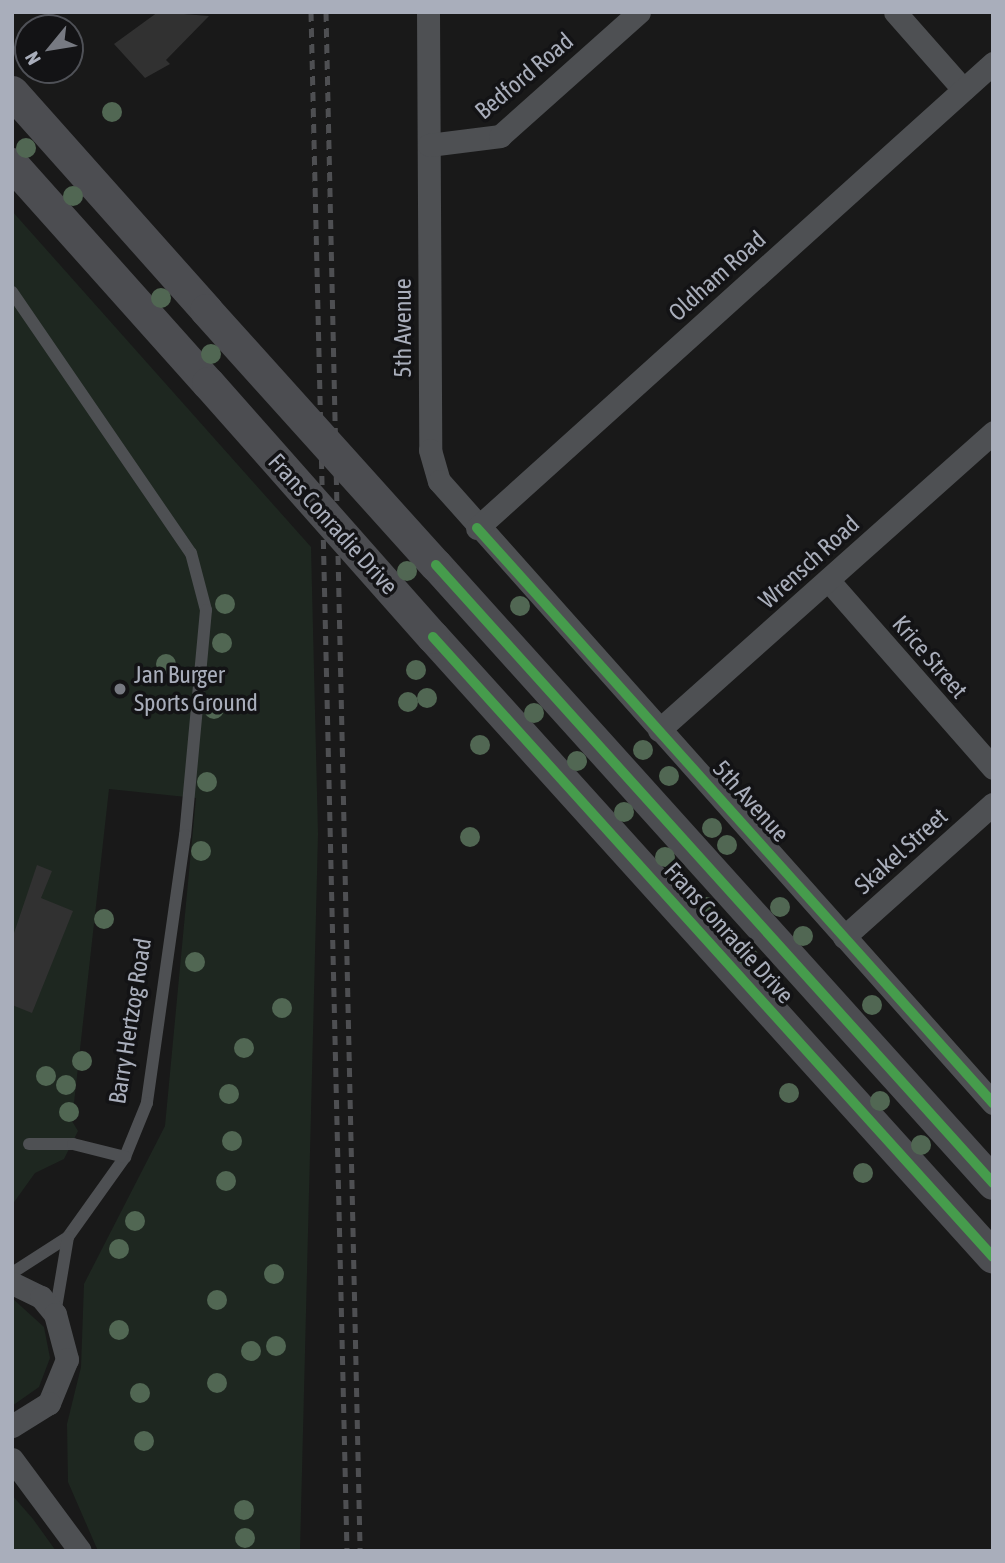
<!DOCTYPE html>
<style>
body{margin:0}
#map{position:relative;width:1005px;height:1563px;overflow:hidden;background:#191919;font-family:"Asap Condensed",sans-serif}
div>[style]{position:absolute}
[style*='--x']{left:calc(var(--x)*1px);top:calc(var(--y)*1px);width:calc(var(--w)*1px);rotate:calc(var(--a)*1deg)}
.green>*{inset:0;background:#1e2720}
.building>*{inset:0;background:#313131}
.service>*{height:12px;margin:-6px;padding:0 6px;transform-origin:6px;border-radius:6px;background:#4e5053}
.minor>*{height:23px;margin:-11.5px;padding:0 11.5px;transform-origin:11.5px;border-radius:11.5px;background:#4e5053}
.secondary>*{height:33px;margin:-16.5px;padding:0 16.5px;transform-origin:16.5px;border-radius:16.5px;background:#4c4d51}
.rail>*{height:5px;margin-top:-2.5px;transform-origin:0;background:repeating-linear-gradient(90deg,#4e4f52 0 9px,transparent 0 16px)}
.secondary-bridge>*{height:33px;margin:-16.5px;padding:0 16.5px;transform-origin:16.5px;border-radius:16.5px;background:#4c4d51}
.cycleway>*{height:10px;margin:-5px;padding:0 5px;transform-origin:5px;border-radius:5px;background:#469c4c}
.trees>*{width:20px;height:20px;margin:-10px;border-radius:50%;background:#516753}
.dots>*{width:19px;height:19px;translate:-50% -50%;box-sizing:border-box;border:4px solid #131315;border-radius:50%}
span{translate:-50% -50%;white-space:nowrap;text-align:center;line-height:1.15;-webkit-text-stroke:7px #131315;paint-order:stroke}
.street-label{font-size:24px;color:#a9aebb}
.poi-label{font-size:24px;color:#a9aebb}
.left{translate:0 -50%;text-align:left}
.frame{position:absolute;inset:0;border:14px solid #a9aebb;pointer-events:none}
.north{position:absolute;left:14px;top:14px;width:70px;height:70px;box-sizing:border-box;background:#131315;border:2px solid #4f5157;border-radius:50%;rotate:240deg;font-size:19px;font-weight:700;line-height:28px;text-align:center;color:#a9aebb}
.north::after{content:'';display:block;margin:auto;width:24px;height:32px;background:#777a82;clip-path:polygon(50% 0,100% 100%,50% 72%,0 100%)}
</style>
<div id="map">
<div class="green">
<div style="clip-path:polygon(12px 211px,311px 547px,318px 834px,300px 1551px,98px 1551px,68px 1482px,67px 1424px,81px 1367px,84px 1284px,165px 1126px,196px 798px,109px 789px,72px 1121px,78px 1131px,64px 1159px,35px 1173px,12px 1205px)"></div>
<div style="clip-path:polygon(12px 1298px,44px 1327px,50px 1358px,39px 1387px,12px 1406px)"></div>
<div style="clip-path:polygon(12px 1495px,33px 1519px,56px 1551px,12px 1551px)"></div>
</div>
<div class="building">
<div style="clip-path:polygon(158px 12px,209px 16px,166px 60px,170px 64px,145px 78px,114px 44px)"></div>
<div style="clip-path:polygon(37px 865px,52px 871px,41px 898px,73px 911px,32px 1013px,12px 1005px,12px 939px)"></div>
</div>
<div class="service">
<div style="--x:12;--y:292;--w:316;--a:55.6"></div>
<div style="--x:191;--y:553;--w:59;--a:75.3"></div>
<div style="--x:206;--y:610;--w:226;--a:95.3"></div>
<div style="--x:185;--y:835;--w:271;--a:98.1"></div>
<div style="--x:147;--y:1103;--w:58;--a:112.2"></div>
<div style="--x:125;--y:1157;--w:98;--a:125.5"></div>
<div style="--x:68;--y:1237;--w:67;--a:147.3"></div>
<div style="--x:29;--y:1144;--w:44;--a:0"></div>
<div style="--x:73;--y:1144;--w:54;--a:14"></div>
<div style="--x:55;--y:1314;--w:78;--a:-80.4"></div>
</div>
<div class="minor">
<div style="--x:428;--y:12;--w:438;--a:89.7"></div>
<div style="--x:430;--y:450;--w:32;--a:74"></div>
<div style="--x:439;--y:481;--w:833;--a:48.31"></div>
<div style="--x:895;--y:12;--w:103;--a:48.6"></div>
<div style="--x:429;--y:145;--w:72;--a:-7.2"></div>
<div style="--x:500;--y:136;--w:186;--a:-41.7"></div>
<div style="--x:477;--y:528;--w:695;--a:-42.02"></div>
<div style="--x:828;--y:580;--w:250;--a:48.7"></div>
<div style="--x:659;--y:730;--w:448;--a:-41.7"></div>
<div style="--x:844;--y:937;--w:200;--a:-41.8"></div>
<div style="--x:12;--y:1283;--w:32;--a:26"></div>
<div style="--x:41;--y:1297;--w:22;--a:51"></div>
<div style="--x:55;--y:1314;--w:47;--a:75.1"></div>
<div style="--x:67;--y:1359;--w:48;--a:112.2"></div>
<div style="--x:49;--y:1403;--w:44;--a:148.1"></div>
<div style="--x:12;--y:1459;--w:114;--a:53.5"></div>
</div>
<div class="secondary">
<div style="--x:12;--y:92;--w:292;--a:48.3"></div>
<div style="--x:12;--y:164;--w:294;--a:48.2"></div>
<div style="--x:436;--y:565;--w:832;--a:47.97"></div>
<div style="--x:433;--y:637;--w:835;--a:47.91"></div>
</div>
<div class="rail">
<div style="--x:311;--y:12;--w:1539;--a:88.66"></div>
<div style="--x:326;--y:12;--w:1539;--a:88.73"></div>
</div>
<div class="secondary-bridge">
<div style="--x:206;--y:310;--w:343;--a:48"></div>
<div style="--x:208;--y:383;--w:339;--a:48.5"></div>
</div>
<div class="cycleway">
<div style="--x:477;--y:528;--w:773;--a:48.1"></div>
<div style="--x:436;--y:565;--w:832;--a:47.97"></div>
<div style="--x:433;--y:637;--w:835;--a:47.91"></div>
</div>
<div class="trees">
<div style="left:112px;top:112px"></div>
<div style="left:26px;top:148px"></div>
<div style="left:73px;top:196px"></div>
<div style="left:161px;top:298px"></div>
<div style="left:211px;top:354px"></div>
<div style="left:407px;top:571px"></div>
<div style="left:225px;top:604px"></div>
<div style="left:520px;top:606px"></div>
<div style="left:222px;top:643px"></div>
<div style="left:166px;top:664px"></div>
<div style="left:416px;top:670px"></div>
<div style="left:427px;top:698px"></div>
<div style="left:408px;top:702px"></div>
<div style="left:214px;top:709px"></div>
<div style="left:534px;top:713px"></div>
<div style="left:480px;top:745px"></div>
<div style="left:643px;top:750px"></div>
<div style="left:577px;top:761px"></div>
<div style="left:669px;top:776px"></div>
<div style="left:207px;top:782px"></div>
<div style="left:624px;top:812px"></div>
<div style="left:712px;top:828px"></div>
<div style="left:470px;top:837px"></div>
<div style="left:727px;top:845px"></div>
<div style="left:201px;top:851px"></div>
<div style="left:665px;top:857px"></div>
<div style="left:706px;top:907px"></div>
<div style="left:780px;top:907px"></div>
<div style="left:104px;top:919px"></div>
<div style="left:803px;top:936px"></div>
<div style="left:749px;top:958px"></div>
<div style="left:195px;top:962px"></div>
<div style="left:872px;top:1005px"></div>
<div style="left:282px;top:1008px"></div>
<div style="left:244px;top:1048px"></div>
<div style="left:82px;top:1061px"></div>
<div style="left:46px;top:1076px"></div>
<div style="left:66px;top:1085px"></div>
<div style="left:789px;top:1093px"></div>
<div style="left:229px;top:1094px"></div>
<div style="left:880px;top:1101px"></div>
<div style="left:69px;top:1112px"></div>
<div style="left:232px;top:1141px"></div>
<div style="left:921px;top:1145px"></div>
<div style="left:863px;top:1173px"></div>
<div style="left:226px;top:1181px"></div>
<div style="left:135px;top:1221px"></div>
<div style="left:119px;top:1249px"></div>
<div style="left:274px;top:1274px"></div>
<div style="left:217px;top:1300px"></div>
<div style="left:119px;top:1330px"></div>
<div style="left:276px;top:1346px"></div>
<div style="left:251px;top:1351px"></div>
<div style="left:217px;top:1383px"></div>
<div style="left:140px;top:1393px"></div>
<div style="left:144px;top:1441px"></div>
<div style="left:244px;top:1510px"></div>
<div style="left:245px;top:1538px"></div>
</div>
<div class="dots">
<div style="left:120px;top:689px;background:#777a82"></div>
</div>
<div class="street-label">
<span style="left:524px;top:76px;rotate:-40deg">Bedford Road</span>
<span style="left:717px;top:276px;rotate:-42deg">Oldham Road</span>
<span style="left:403px;top:328px;rotate:-90deg">5th Avenue</span>
<span style="left:333px;top:524px;rotate:48deg">Frans Conradie Drive</span>
<span style="left:809px;top:562px;rotate:-42deg">Wrensch Road</span>
<span style="left:930px;top:657px;rotate:49deg">Krice Street</span>
<span style="left:751px;top:801px;rotate:48deg">5th Avenue</span>
<span style="left:901px;top:851px;rotate:-42deg">Skakel Street</span>
<span style="left:729px;top:933px;rotate:48deg">Frans Conradie Drive</span>
<span style="left:130px;top:1021px;rotate:-81deg">Barry Hertzog Road</span>
</div>
<div class="poi-label">
<span class="left" style="left:134px;top:689px">Jan Burger<br>Sports Ground</span>
</div>
<div class="frame"></div>
<div class="north">N</div>
</div>
